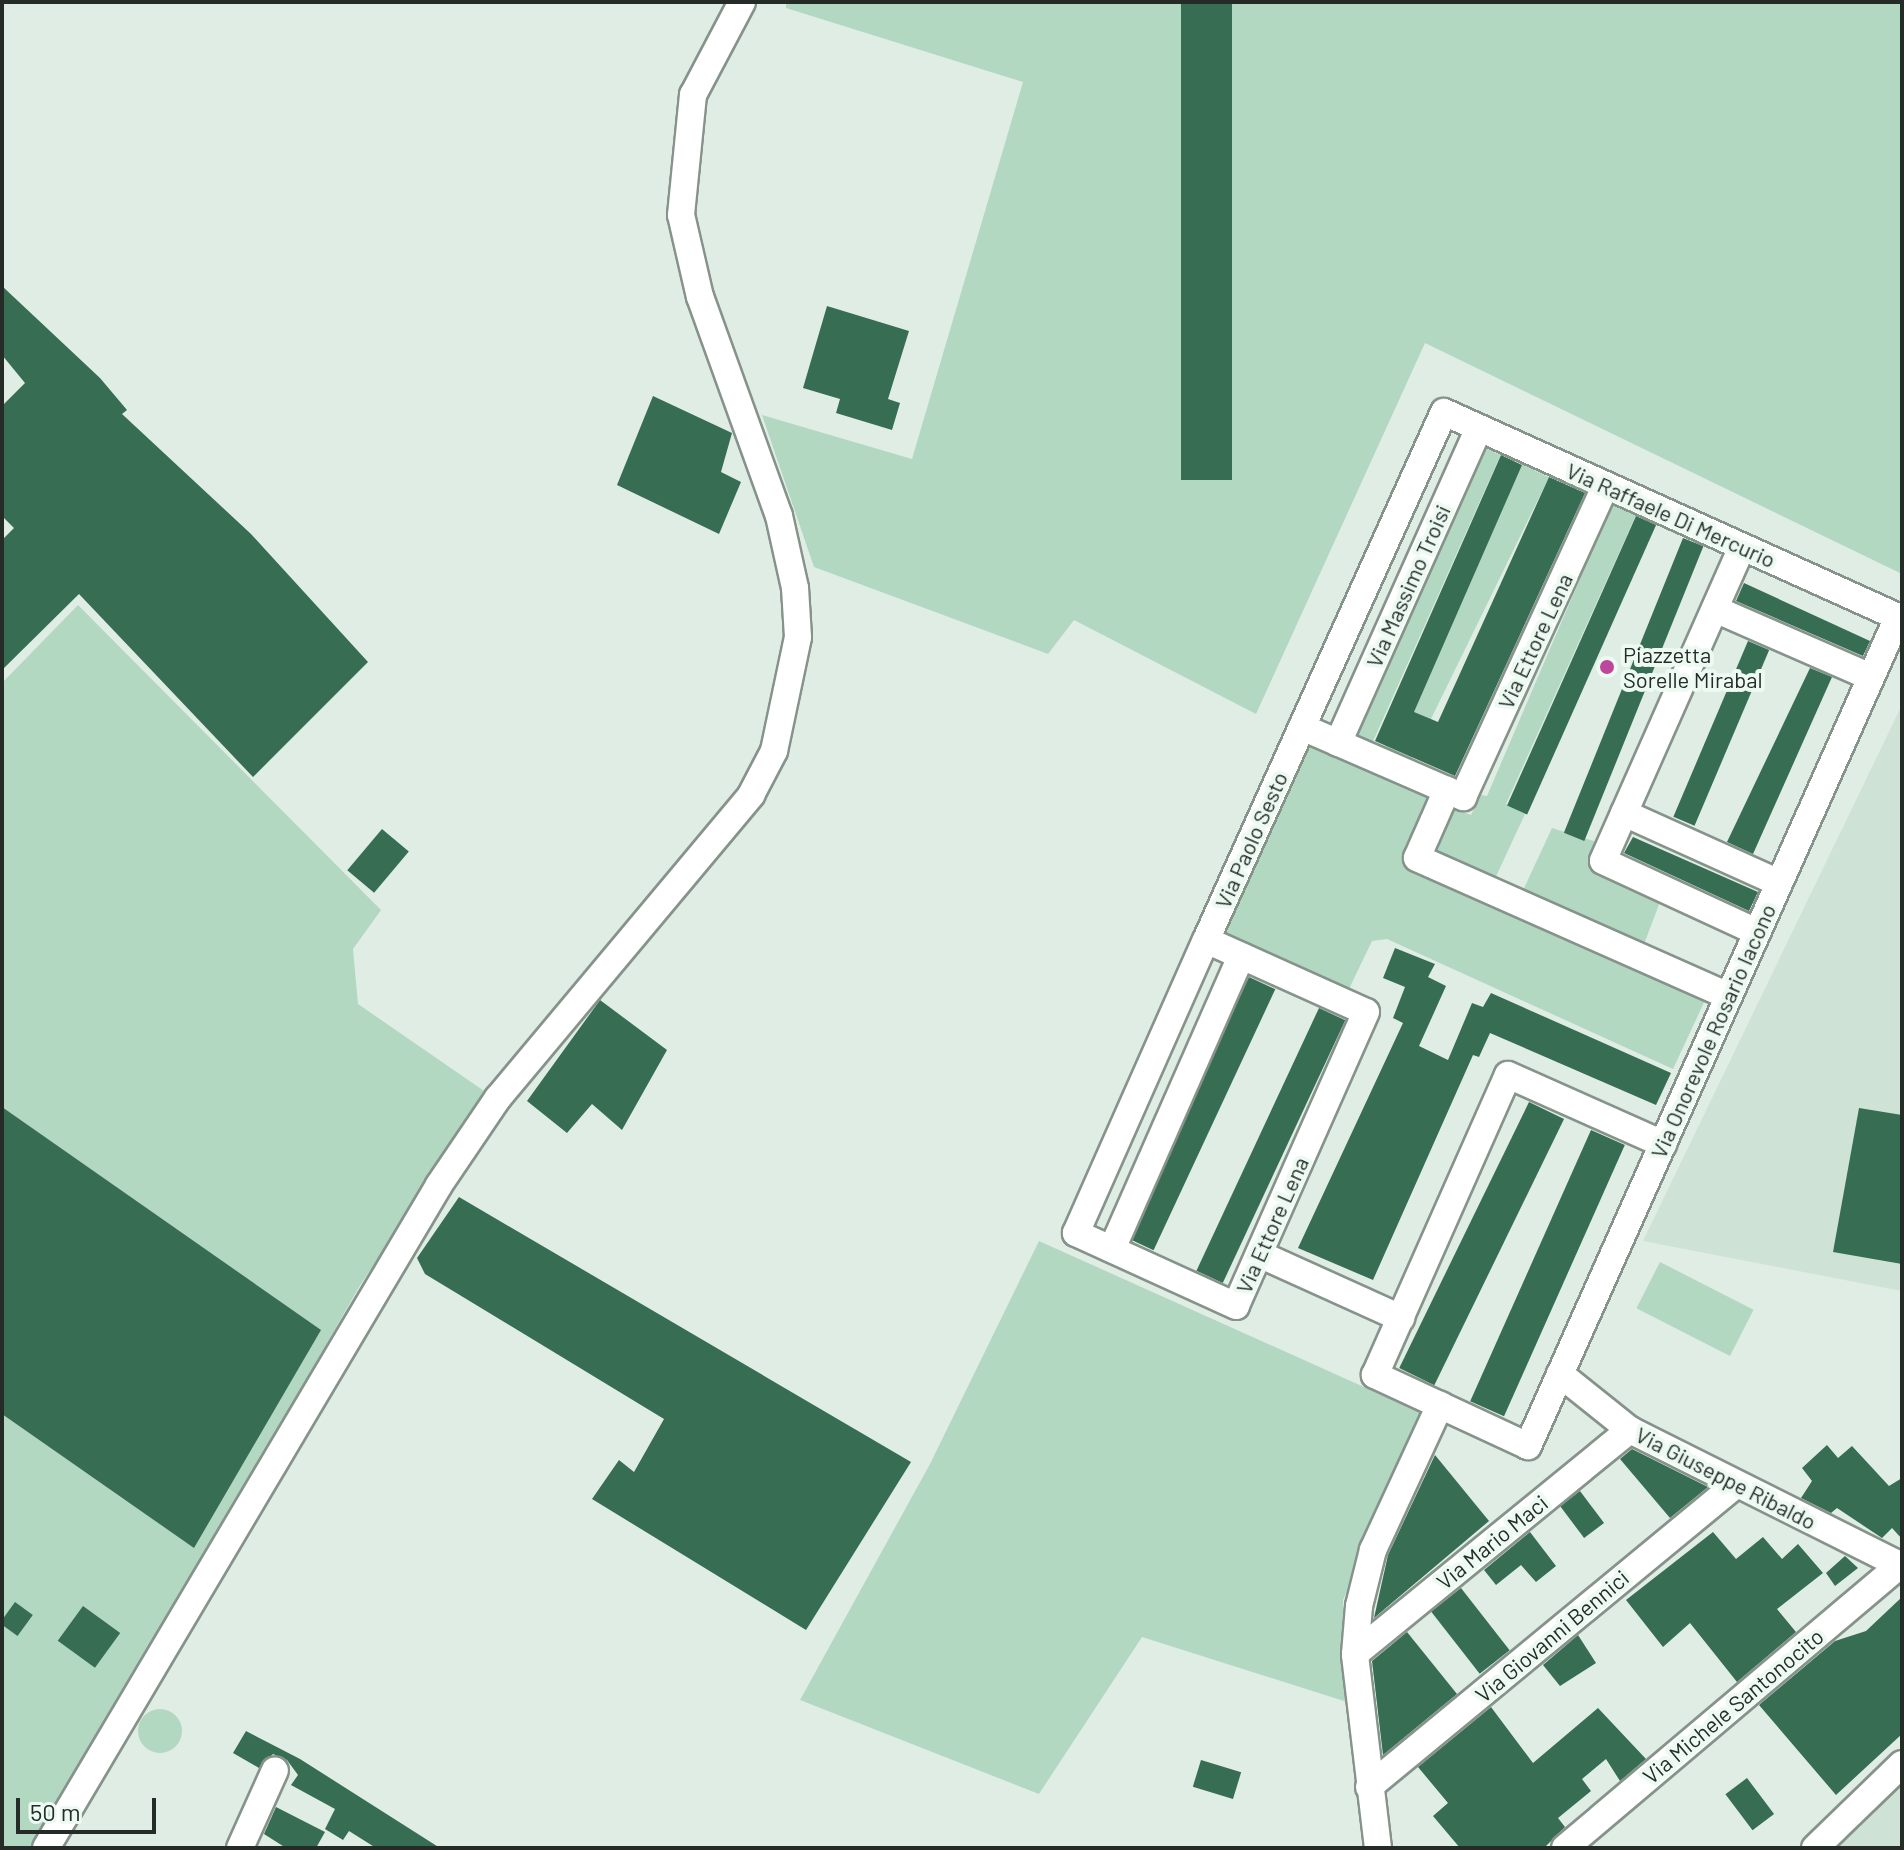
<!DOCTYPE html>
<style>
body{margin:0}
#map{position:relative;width:1904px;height:1850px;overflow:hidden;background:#dfede4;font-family:Barlow,sans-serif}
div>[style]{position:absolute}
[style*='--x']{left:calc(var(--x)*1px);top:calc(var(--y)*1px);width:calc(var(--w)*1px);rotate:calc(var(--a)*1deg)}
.built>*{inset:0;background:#cee2d5}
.green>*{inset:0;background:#b3d8c2;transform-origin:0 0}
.round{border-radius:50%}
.building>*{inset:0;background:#376d52;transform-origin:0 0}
.roads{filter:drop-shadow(2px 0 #86938b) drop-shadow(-2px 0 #86938b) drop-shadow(0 2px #86938b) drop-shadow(0 -2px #86938b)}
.minor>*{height:26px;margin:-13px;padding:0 13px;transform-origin:13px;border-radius:13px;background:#fff}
.dots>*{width:22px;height:22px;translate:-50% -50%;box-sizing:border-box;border:4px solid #ecfaf2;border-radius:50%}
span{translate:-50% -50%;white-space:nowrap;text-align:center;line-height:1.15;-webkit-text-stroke:8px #ecfaf2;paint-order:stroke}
.street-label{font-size:22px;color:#252b27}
.poi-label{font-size:22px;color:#252b27}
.left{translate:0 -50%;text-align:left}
.frame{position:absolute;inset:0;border:4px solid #252b27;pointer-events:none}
.scale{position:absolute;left:16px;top:1798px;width:140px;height:36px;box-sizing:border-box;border:4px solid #252b27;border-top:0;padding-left:10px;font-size:24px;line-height:28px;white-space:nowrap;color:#252b27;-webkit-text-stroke:6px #ecfaf2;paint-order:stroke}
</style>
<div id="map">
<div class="built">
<div style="clip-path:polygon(1902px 705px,1902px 1291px,1643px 1241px)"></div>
<div style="clip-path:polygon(1902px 1781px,1902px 1848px,1831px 1848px)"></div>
</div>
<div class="green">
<div style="clip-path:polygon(786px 2px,1902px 2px,1902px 574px,1425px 343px,1256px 714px,1074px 620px,1048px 654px,814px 567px,762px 415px,912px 459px,1023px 82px,786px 8px)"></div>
<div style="left:1485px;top:448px;width:17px;height:315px;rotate:24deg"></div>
<div style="left:1522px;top:464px;width:30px;height:317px;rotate:26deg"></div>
<div style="clip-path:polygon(1612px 504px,1636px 515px,1506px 804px,1526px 812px,1491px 887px,1421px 856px,1443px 805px,1471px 815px,1481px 795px,1487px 796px)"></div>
<div style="clip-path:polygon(78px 605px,381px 910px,353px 949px,358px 1004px,487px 1093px,359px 1287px,96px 1749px,32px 1848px,2px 1848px,2px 683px)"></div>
<div style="clip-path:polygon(1308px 743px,1434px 801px,1413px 857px,1708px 994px,1673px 1069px,1387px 939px,1372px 941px,1347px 993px,1219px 937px)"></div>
<div style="clip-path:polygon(1552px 828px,1600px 843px,1589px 870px,1660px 902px,1641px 952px,1519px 899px)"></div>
<div style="clip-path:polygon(1039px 1241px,1424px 1414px,1343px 1600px,1347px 1702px,1142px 1637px,1039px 1794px,800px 1700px,930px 1464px)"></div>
<div style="left:1660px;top:1262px;width:105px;height:52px;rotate:27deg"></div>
<div class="round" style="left:138px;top:1709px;width:44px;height:44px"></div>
</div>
<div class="building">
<div style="left:1181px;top:2px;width:51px;height:478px"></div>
<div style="clip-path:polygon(2px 286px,100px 378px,127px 410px,122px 414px,251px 534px,368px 662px,253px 777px,79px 594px,2px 670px,2px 540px,14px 528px,2px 516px,2px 406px,25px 383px,2px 355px)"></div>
<div style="clip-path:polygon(827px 306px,909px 331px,888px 399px,900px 403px,892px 430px,836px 413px,840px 399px,803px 388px)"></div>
<div style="clip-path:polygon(653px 396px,732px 433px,721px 472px,741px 482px,719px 534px,617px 485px)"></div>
<div style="clip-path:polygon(1501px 455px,1522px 465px,1414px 712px,1438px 722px,1549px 477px,1585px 493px,1455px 776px,1375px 741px)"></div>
<div style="left:1636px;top:516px;width:22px;height:317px;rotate:24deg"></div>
<div style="left:1683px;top:538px;width:22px;height:318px;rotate:22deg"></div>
<div style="clip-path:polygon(1744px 583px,1870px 641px,1863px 656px,1736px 601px)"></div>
<div style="left:1748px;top:641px;width:23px;height:191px;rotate:23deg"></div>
<div style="clip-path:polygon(1810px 668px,1832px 677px,1753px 854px,1727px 842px)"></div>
<div style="left:382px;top:829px;width:35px;height:54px;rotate:40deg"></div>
<div style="clip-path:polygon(1633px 837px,1758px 892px,1749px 911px,1624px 853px)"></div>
<div style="clip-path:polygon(1395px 948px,1435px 964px,1428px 977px,1446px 986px,1419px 1046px,1448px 1060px,1472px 1003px,1483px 1007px,1491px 993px,1671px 1073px,1656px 1105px,1490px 1033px,1479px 1057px,1473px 1055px,1373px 1280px,1298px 1248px,1403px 1023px,1393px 1018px,1405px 987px,1383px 978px)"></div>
<div style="left:1249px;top:977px;width:29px;height:288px;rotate:25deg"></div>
<div style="clip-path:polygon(600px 1000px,667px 1050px,622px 1130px,592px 1104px,567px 1133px,527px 1101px)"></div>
<div style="left:1319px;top:1008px;width:29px;height:290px;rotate:25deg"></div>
<div style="left:1529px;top:1102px;width:39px;height:296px;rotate:26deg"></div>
<div style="clip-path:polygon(2px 1107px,321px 1330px,194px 1548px,2px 1414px)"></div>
<div style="clip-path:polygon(1859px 1108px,1902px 1115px,1902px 1264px,1833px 1252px)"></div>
<div style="left:1591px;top:1130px;width:37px;height:297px;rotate:24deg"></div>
<div style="clip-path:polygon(459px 1197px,911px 1462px,806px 1630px,592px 1499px,619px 1460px,634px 1472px,664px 1419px,425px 1274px,417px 1258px)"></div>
<div style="clip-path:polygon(1827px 1445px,1838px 1458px,1852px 1446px,1889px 1486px,1902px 1478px,1902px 1539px,1892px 1528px,1882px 1538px,1837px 1508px,1831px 1513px,1801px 1498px,1812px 1481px,1802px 1468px)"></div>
<div style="clip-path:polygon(1632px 1449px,1708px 1487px,1670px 1518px,1620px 1459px)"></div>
<div style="clip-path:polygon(1435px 1455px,1489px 1521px,1374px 1618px,1388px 1555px)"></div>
<div style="left:1580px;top:1491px;width:40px;height:25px;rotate:53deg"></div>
<div style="clip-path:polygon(1530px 1532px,1556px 1566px,1536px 1582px,1521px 1565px,1496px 1585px,1484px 1570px)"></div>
<div style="clip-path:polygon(1713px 1532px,1736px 1559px,1763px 1537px,1782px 1559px,1798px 1544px,1823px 1573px,1777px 1609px,1796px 1632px,1737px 1682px,1690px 1623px,1663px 1647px,1626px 1600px)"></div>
<div style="clip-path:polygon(1845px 1556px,1858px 1568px,1835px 1586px,1826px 1573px)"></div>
<div style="left:1461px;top:1588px;width:79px;height:38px;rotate:52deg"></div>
<div style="clip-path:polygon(1902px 1597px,1902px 1734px,1836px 1795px,1759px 1705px,1835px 1641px,1866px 1631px)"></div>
<div style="left:15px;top:1602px;width:22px;height:26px;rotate:36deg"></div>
<div style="left:83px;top:1606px;width:46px;height:43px;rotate:36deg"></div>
<div style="clip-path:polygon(1407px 1632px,1457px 1694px,1383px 1755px,1372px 1661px)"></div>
<div style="clip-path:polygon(1578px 1635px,1596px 1663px,1560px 1686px,1543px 1665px)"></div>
<div style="clip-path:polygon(1491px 1707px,1533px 1763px,1598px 1708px,1646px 1759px,1620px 1781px,1606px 1759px,1582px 1779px,1591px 1791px,1558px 1818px,1565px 1827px,1544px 1848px,1460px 1848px,1433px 1816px,1448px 1803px,1418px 1767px)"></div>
<div style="clip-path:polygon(246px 1731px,300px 1759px,440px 1848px,376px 1848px,349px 1831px,343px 1840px,325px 1829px,335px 1809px,291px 1785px,298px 1775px,287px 1760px,273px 1754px,259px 1768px,233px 1753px)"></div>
<div style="left:1201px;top:1760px;width:42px;height:28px;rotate:17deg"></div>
<div style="left:1747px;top:1778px;width:45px;height:27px;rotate:53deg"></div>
<div style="clip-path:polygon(276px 1807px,325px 1832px,316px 1848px,286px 1848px,264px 1834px)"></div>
</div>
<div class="roads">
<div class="minor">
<div style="--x:1742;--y:547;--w:343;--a:113.9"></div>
<div style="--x:1603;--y:861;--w:170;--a:24.8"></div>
<div style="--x:1715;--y:609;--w:170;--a:23.6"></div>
<div style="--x:1302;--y:727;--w:176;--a:23.5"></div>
<div style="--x:1463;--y:797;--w:343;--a:-65.4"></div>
<div style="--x:1338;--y:743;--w:345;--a:-65.9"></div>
<div style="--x:1447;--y:790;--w:74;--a:113.8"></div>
<div style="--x:1417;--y:858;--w:341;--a:23.9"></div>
<div style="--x:1624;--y:813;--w:170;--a:24.3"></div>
<div style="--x:1206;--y:940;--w:175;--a:24.2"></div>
<div style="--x:1366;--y:1012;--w:321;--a:113.9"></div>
<div style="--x:1236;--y:1306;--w:176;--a:-155.5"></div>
<div style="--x:1076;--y:1233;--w:321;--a:-66.1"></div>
<div style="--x:1206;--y:940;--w:579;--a:-65.74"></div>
<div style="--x:1444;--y:412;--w:498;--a:24.3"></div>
<div style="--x:1898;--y:617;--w:908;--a:114.05"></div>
<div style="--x:1528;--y:1446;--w:169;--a:-155.1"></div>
<div style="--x:1375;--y:1375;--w:328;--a:-66.1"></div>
<div style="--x:1508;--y:1075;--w:170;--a:24"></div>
<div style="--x:1112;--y:1249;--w:320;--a:-66.2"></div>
<div style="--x:1259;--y:1254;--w:156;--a:24.3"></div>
<div style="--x:1560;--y:1374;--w:90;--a:38.7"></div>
<div style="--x:1630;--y:1430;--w:304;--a:26.6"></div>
<div style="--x:1355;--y:1654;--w:355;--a:-39.2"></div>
<div style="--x:1369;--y:1787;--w:473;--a:-39.5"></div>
<div style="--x:46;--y:1848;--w:771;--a:-59.34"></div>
<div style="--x:439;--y:1185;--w:105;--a:-55.9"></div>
<div style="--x:498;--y:1098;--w:395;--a:-50.1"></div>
<div style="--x:751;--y:795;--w:50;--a:-62.4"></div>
<div style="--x:774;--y:751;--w:116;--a:-78.1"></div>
<div style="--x:798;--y:637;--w:49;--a:-93.5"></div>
<div style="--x:795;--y:588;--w:74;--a:-102.5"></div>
<div style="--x:779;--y:516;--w:233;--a:-109.8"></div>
<div style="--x:700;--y:297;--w:84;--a:-103"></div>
<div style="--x:681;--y:215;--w:121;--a:-84.3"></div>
<div style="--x:693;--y:95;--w:105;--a:-62.2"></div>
<div style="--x:240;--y:1848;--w:85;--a:-65.8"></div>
<div style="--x:1378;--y:1848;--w:195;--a:-96.8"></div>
<div style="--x:1355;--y:1654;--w:48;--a:-85.2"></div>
<div style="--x:1359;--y:1606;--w:58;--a:-76"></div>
<div style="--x:1373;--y:1550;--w:160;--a:-65.2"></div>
<div style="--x:1565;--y:1848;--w:441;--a:-40.2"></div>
<div style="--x:1815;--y:1848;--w:121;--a:-44"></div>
</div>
</div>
<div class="dots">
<div style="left:1607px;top:667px;background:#bd479d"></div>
</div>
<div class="street-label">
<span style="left:1671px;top:515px;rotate:24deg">Via Raffaele Di Mercurio</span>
<span style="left:1408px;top:586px;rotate:-66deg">Via Massimo Troisi</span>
<span style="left:1535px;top:641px;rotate:-65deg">Via Ettore Lena</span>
<span style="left:1251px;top:840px;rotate:-66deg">Via Paolo Sesto</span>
<span style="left:1713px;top:1031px;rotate:-66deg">Via Onorevole Rosario Iacono</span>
<span style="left:1272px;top:1225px;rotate:-66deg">Via Ettore Lena</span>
<span style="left:1726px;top:1478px;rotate:27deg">Via Giuseppe Ribaldo</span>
<span style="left:1492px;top:1542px;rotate:-39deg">Via Mario Maci</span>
<span style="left:1552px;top:1636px;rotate:-40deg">Via Giovanni Bennici</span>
<span style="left:1733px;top:1706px;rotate:-40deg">Via Michele Santonocito</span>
</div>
<div class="poi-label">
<span class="left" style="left:1623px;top:667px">Piazzetta<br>Sorelle Mirabal</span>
</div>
<div class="frame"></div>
<div class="scale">50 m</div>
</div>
